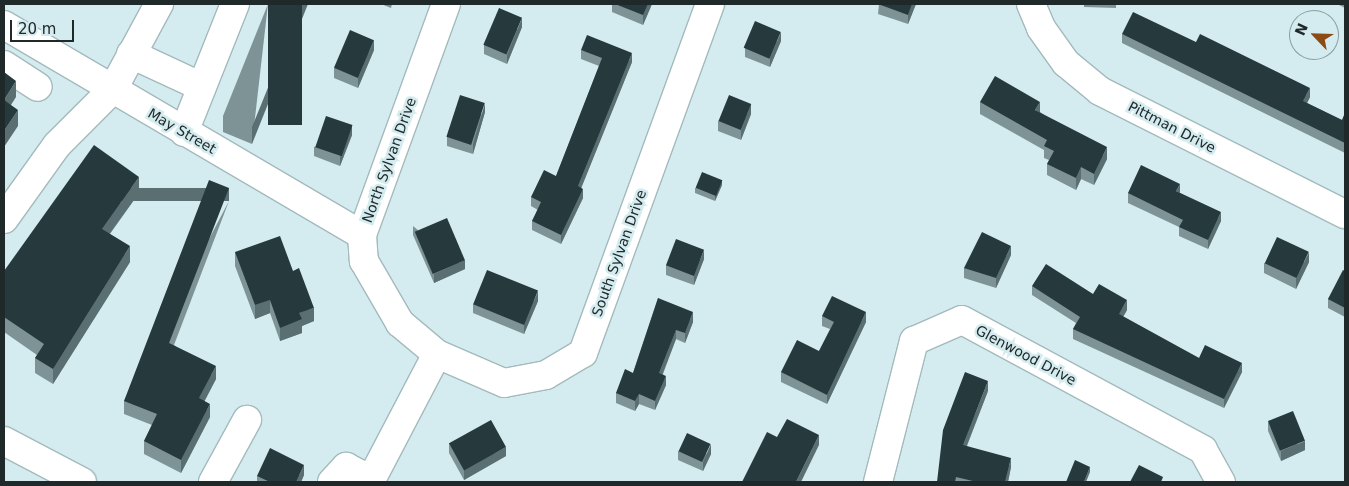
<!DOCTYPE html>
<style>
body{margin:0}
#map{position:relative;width:1349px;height:486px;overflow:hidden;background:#d4ecef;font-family:"DejaVu Sans",sans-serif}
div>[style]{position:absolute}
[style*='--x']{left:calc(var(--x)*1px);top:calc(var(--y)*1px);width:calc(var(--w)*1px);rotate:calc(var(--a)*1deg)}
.roads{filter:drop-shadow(1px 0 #a3babd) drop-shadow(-1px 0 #a3babd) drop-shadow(0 1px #a3babd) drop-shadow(0 -1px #a3babd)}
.minor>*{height:28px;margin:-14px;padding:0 14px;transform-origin:14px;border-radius:14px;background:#fff}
.major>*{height:28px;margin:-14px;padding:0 14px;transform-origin:14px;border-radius:14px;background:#fff}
.wall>*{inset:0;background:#7d9396}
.shaded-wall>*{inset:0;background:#5a6f72;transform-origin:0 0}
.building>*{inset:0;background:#263a3d;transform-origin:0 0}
span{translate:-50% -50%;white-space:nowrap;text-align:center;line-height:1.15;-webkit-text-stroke:5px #d4ecef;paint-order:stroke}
.street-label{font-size:14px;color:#20292a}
.frame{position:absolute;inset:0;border:5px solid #20292a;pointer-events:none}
.north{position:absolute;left:1289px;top:10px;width:50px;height:50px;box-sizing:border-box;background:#d4ecef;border:1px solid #8c9ea0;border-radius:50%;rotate:294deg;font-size:14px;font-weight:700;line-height:20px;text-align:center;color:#20292a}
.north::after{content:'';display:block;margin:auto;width:18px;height:22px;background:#8c4b15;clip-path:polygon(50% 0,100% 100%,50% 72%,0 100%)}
.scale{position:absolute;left:10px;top:20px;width:64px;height:22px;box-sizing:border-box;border:2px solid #20292a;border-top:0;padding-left:6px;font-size:15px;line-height:18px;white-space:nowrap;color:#20292a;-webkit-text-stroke:4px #d4ecef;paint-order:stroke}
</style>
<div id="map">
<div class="roads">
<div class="minor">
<div style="--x:446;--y:4;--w:246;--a:110"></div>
<div style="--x:362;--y:235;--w:26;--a:86"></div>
<div style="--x:364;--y:261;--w:72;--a:59.9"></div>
<div style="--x:400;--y:323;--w:48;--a:40"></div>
<div style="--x:437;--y:354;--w:73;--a:23.4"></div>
<div style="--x:504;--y:383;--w:43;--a:-10.8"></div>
<div style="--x:546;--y:375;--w:43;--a:-30.7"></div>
<div style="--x:583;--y:353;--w:371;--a:-70"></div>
<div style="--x:1031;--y:4;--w:26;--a:67"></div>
<div style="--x:1041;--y:28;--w:43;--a:54.5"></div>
<div style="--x:1066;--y:63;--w:44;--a:39.5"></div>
<div style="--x:1100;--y:91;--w:274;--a:26.7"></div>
<div style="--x:4;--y:25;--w:415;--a:30.4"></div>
<div style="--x:131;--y:54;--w:78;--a:24.9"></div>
<div style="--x:4;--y:65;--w:40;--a:32.9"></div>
<div style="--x:184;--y:132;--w:138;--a:-68.3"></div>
<div style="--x:4;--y:219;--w:91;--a:-54.4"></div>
<div style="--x:57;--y:145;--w:79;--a:-45"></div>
<div style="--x:113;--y:89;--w:97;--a:-61.6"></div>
<div style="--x:213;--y:482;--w:71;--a:-61.3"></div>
<div style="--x:332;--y:482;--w:21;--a:-47"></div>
<div style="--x:346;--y:467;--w:29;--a:27"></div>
<div style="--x:370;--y:482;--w:144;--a:-62.4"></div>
<div style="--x:878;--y:482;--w:146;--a:-75.7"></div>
<div style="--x:914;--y:341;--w:52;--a:-23.6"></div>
<div style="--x:962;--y:320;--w:274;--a:28.3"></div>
<div style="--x:1203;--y:450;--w:37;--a:61"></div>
</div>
<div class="major">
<div style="--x:4;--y:441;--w:88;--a:27.7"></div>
</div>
</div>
<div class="wall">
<div style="clip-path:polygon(268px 4px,252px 144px,223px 132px,223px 116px)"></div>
<div style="clip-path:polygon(381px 4px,392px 4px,391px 8px)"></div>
<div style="clip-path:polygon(612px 4px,652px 4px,643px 25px,612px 12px)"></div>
<div style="clip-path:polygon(879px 4px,916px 4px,908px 24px,878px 14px)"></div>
<div style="clip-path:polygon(1084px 4px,1116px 4px,1116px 8px,1084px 7px)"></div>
<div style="clip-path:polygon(1337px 4px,1345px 4px,1345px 8px)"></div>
<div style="clip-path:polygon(522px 27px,507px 64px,484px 54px,484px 45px)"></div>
<div style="clip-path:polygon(1122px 34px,1310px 97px,1307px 103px,1342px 120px,1345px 113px,1345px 153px,1122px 43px)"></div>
<div style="clip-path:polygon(781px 41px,770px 67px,745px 57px,745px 48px)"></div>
<div style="clip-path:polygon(374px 50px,358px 88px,334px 78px,334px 68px)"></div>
<div style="clip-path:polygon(581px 50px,632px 62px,581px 188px,583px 198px,561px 244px,532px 230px,532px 221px,538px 210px,531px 206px,531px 197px,556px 176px,599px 66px,581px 59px)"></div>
<div style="clip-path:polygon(980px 102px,1040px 112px,1107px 159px,1094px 185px,1081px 179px,1076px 190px,1047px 175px,1047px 164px,1049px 160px,1044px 158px,1044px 150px,980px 114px)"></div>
<div style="clip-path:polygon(485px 112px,473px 154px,447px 146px,447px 137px)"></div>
<div style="clip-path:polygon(751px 114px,741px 140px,718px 131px,718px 121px)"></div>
<div style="clip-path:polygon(352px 135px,340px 166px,314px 156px,314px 147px)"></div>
<div style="clip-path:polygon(722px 185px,715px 201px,695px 193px,695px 188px)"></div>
<div style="clip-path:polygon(139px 193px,110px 234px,130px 262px,53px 384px,35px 373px,35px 358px,37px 355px,4px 332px,4px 271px)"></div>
<div style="clip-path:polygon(1128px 193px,1180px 193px,1221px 221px,1208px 249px,1179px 236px,1179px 227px,1128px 203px)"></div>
<div style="clip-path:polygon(229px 201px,174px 345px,216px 379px,204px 401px,210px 417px,181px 473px,144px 454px,144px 441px,152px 425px,124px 414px,124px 401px)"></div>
<div style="clip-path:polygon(413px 226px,465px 269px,434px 283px,413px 235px)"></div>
<div style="clip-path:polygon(235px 252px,293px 271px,314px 321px,302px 326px,302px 333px,280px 341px,270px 313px,255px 319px,235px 266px)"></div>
<div style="clip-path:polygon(1011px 255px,996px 288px,964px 278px,964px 268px)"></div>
<div style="clip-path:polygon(704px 259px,694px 285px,666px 275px,666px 265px)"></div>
<div style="clip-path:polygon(1309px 262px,1296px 289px,1264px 273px,1264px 263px)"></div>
<div style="clip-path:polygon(1345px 271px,1345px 317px,1328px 308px,1328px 299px)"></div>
<div style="clip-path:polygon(1032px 286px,1093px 294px,1127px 310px,1123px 317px,1199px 358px,1242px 372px,1224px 408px,1073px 339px,1073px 329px,1076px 323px,1032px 295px)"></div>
<div style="clip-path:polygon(658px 298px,693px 322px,685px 343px,676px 339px,663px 374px,666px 385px,655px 410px,639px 404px,635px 411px,616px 403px,616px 393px,633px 373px)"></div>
<div style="clip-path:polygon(538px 301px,524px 334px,473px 313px,473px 304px)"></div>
<div style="clip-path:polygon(822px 316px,866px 322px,827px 404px,781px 382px,781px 372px,819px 351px,830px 329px,822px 326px)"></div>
<div style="clip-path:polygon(988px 391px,967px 446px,1011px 467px,1008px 482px,937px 482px)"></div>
<div style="clip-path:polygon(1268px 422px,1305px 450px,1281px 461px,1268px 431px)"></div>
<div style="clip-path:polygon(449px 443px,506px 456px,464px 480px,449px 453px)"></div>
<div style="clip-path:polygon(678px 451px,711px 454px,703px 471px,678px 460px)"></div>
<div style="clip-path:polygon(304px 475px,301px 482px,257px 482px,257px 476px)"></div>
</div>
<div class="shaded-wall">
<div style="clip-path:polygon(302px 4px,308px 4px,252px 144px,252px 127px)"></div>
<div style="clip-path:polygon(648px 4px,652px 4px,643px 25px,643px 15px)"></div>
<div style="clip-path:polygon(912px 4px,916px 4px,908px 24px,908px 15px)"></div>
<div style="clip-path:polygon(522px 18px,522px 27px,507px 64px,507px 55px)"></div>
<div style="clip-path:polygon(781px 32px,781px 41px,770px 67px,770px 58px)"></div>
<div style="clip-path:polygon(374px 40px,374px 50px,358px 88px,358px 78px)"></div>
<div style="clip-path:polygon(632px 53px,632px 62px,578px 196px,578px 186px)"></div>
<div style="clip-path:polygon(16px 81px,16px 97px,4px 116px,4px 100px)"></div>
<div style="clip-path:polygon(1310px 88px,1310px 97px,1303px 111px,1303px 101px)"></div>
<div style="clip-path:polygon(1040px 102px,1040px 113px,1035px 110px)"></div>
<div style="clip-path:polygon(485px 103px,485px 112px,473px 154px,473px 144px)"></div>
<div style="clip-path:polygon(751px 104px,751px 114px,741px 140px,741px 130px)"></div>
<div style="clip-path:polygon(18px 110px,18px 126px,4px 147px,4px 131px)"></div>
<div style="clip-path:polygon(352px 125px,352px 135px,340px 166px,340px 157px)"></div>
<div style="clip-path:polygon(1107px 147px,1107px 159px,1094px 185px,1094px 174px)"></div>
<div style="clip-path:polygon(1081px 167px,1081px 179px,1076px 190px,1076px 178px)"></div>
<div style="clip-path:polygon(139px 177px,139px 193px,102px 244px,102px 229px)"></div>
<div style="clip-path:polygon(722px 180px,722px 185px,715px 201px,715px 196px)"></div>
<div style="clip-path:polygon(1180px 184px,1180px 193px,1176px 191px)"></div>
<div style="left:229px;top:188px;width:13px;height:166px;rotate:90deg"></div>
<div style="clip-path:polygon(583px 189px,583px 198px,561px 244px,561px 235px)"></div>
<div style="clip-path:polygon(1221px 212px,1221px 221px,1208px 249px,1208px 240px)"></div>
<div style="clip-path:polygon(130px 246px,130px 262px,53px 384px,53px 369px)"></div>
<div style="clip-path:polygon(1011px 246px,1011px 255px,996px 288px,996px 278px)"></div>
<div style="clip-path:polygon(704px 250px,704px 259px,694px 285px,694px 276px)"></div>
<div style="clip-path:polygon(1309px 252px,1309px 262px,1296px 289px,1296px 279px)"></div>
<div style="clip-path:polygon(465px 260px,465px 269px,434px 283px,434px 274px)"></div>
<div style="clip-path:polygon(538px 291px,538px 301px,524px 334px,524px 325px)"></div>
<div style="clip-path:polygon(270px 300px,270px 313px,255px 319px,255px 305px)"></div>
<div style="clip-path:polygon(1127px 300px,1127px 310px,1119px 324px,1119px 314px)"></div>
<div style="clip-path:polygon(314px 308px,314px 321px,302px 326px,302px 333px,280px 341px,280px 328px,299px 313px)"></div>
<div style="clip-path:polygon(693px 312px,693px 322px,685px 343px,685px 333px)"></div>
<div style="clip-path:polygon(866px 312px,866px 322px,827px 404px,827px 395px)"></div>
<div style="clip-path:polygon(676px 330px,676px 339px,659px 383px,659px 373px)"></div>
<div style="clip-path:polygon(1242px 363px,1242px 372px,1224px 408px,1224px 399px)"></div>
<div style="clip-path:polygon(216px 366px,216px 379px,199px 412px,199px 398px)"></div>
<div style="clip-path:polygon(666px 376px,666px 385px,655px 410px,655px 401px)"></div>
<div style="clip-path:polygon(988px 381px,988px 391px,963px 455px,963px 445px)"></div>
<div style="clip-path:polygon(639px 394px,639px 404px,635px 411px,635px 401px)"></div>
<div style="clip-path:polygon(210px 404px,210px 417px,181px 473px,181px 460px)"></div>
<div style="clip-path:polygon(819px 435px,819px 445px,801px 482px,796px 482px)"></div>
<div style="clip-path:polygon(1305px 441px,1305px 450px,1281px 461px,1281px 451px)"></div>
<div style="clip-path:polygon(711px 444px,711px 454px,703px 471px,703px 462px)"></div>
<div style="clip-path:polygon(506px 447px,506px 456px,464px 480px,464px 470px)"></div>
<div style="clip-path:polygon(1011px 458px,1011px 467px,1008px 482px,1005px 482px)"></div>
<div style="clip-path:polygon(304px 465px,304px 475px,301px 482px,296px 482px)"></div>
<div style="clip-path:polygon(1090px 467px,1090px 472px,1086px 482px,1084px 482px)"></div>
</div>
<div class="building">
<div style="left:268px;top:4px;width:34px;height:121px"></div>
<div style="clip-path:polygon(615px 4px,648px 4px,643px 15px)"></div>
<div style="clip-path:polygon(878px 4px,912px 4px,908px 15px)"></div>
<div style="left:499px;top:8px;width:25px;height:40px;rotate:23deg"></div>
<div style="clip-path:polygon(1133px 12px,1196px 42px,1200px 34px,1310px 88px,1303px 101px,1342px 120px,1345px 113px,1345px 143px,1122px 34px)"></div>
<div style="left:755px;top:21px;width:28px;height:29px;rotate:23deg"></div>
<div style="left:350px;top:30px;width:26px;height:41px;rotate:23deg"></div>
<div style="clip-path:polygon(587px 35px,632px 53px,578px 186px,583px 189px,561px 235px,532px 221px,541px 202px,531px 197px,544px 170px,556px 176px,602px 58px,581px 50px)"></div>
<div style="clip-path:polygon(4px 72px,16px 81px,4px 100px)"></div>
<div style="clip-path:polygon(995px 76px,1040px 102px,1035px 110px,1107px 147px,1094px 174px,1081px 167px,1076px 178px,1047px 164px,1054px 151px,1044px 146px,1047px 140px,980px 102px)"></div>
<div style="left:460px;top:95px;width:26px;height:44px;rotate:18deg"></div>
<div style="left:729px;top:95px;width:24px;height:28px;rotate:22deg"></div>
<div style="clip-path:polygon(4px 100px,18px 110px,4px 131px)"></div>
<div style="left:326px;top:116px;width:28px;height:33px;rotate:19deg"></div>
<div style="clip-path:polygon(94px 145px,139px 177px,102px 229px,130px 246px,53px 369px,35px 358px,44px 344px,4px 317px,4px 271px)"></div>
<div style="clip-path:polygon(1141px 165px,1180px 184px,1176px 191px,1221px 212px,1208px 240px,1179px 227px,1183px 220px,1128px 193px)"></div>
<div style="left:702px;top:172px;width:22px;height:17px;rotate:22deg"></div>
<div style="clip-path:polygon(209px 180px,229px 188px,169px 343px,216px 366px,199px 398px,210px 404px,181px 460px,144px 441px,157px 414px,124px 401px)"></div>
<div style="left:447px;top:218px;width:46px;height:35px;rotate:67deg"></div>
<div style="clip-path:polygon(982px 232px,1011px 246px,996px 278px,964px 268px)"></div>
<div style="clip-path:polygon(280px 236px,293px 271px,299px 268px,314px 308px,299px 313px,302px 319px,280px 328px,270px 300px,255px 305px,235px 252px)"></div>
<div style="left:1277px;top:237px;width:35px;height:29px;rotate:25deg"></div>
<div style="left:676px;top:239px;width:30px;height:28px;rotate:21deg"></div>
<div style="clip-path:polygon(1046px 264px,1093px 294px,1099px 284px,1127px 300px,1119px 314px,1199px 358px,1205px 345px,1242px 363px,1224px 399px,1073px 329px,1080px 317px,1032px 286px)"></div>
<div style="left:487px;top:270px;width:55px;height:37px;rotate:22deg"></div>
<div style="clip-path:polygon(1343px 270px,1345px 271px,1345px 308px,1328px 299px)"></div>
<div style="clip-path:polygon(832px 296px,866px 312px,827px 395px,781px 372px,797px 340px,819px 351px,834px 322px,822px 316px)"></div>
<div style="clip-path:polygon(658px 298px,693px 312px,685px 333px,676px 330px,659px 373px,666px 376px,655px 401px,639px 394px,635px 401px,616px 393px,625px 369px,633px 373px)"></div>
<div style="clip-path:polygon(965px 372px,988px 381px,963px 445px,1011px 458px,1005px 482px,977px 482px,956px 477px,955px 482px,937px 482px,943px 430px)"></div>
<div style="left:1293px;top:411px;width:32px;height:27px;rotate:68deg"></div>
<div style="clip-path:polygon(787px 419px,819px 435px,796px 482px,742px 482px,767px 432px,777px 437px)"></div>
<div style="left:491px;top:420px;width:31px;height:48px;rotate:61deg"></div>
<div style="left:687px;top:433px;width:26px;height:20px;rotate:25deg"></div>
<div style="clip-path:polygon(270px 448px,304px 465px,296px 482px,270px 482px,257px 476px)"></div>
<div style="clip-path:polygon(1075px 460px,1090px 467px,1084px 482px,1066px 482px)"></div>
<div style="clip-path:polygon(1139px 465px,1163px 477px,1161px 482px,1130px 482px)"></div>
</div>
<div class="street-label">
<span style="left:1172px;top:127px;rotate:27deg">Pittman Drive</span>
<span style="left:182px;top:131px;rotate:30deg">May Street</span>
<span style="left:389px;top:160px;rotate:-70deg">North Sylvan Drive</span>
<span style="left:619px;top:253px;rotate:-70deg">South Sylvan Drive</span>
<span style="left:1026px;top:355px;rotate:28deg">Glenwood Drive</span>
</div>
<div class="frame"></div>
<div class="north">N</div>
<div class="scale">20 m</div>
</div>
